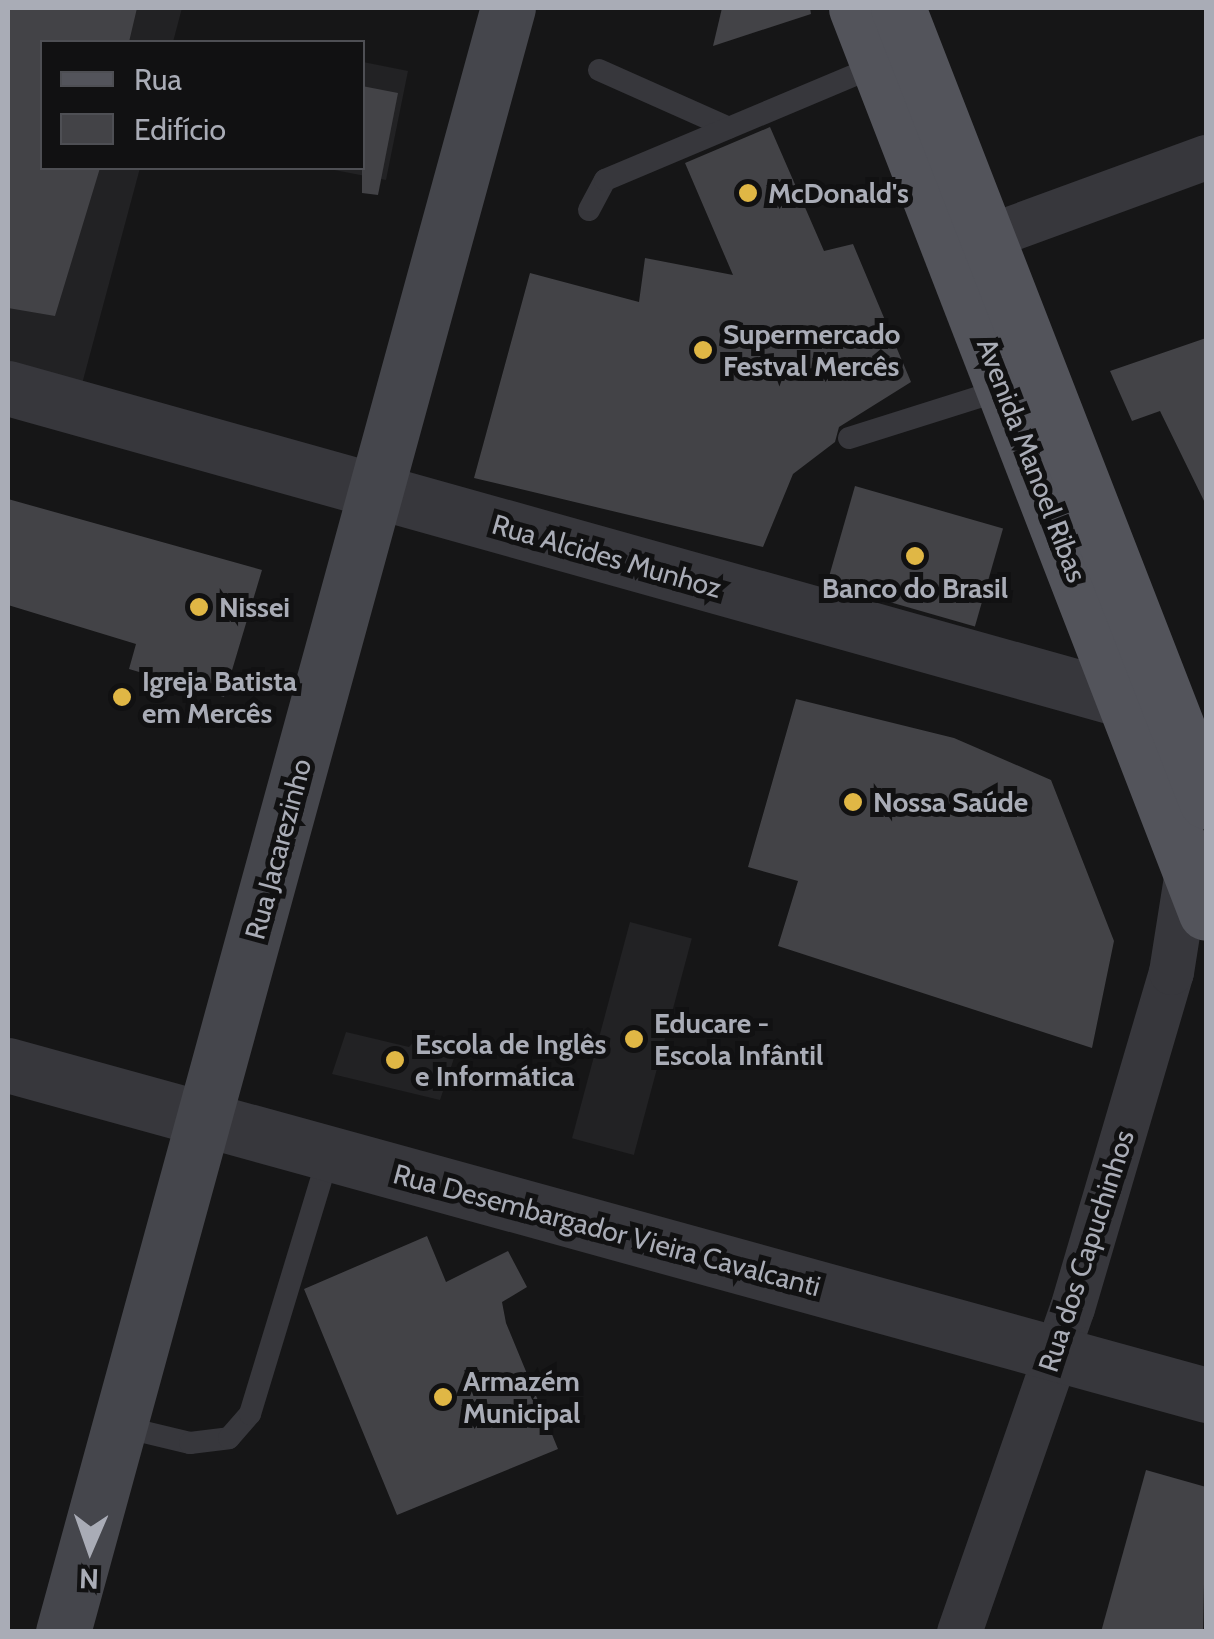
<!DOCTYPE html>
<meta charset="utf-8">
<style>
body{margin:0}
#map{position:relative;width:1214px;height:1639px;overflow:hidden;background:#161617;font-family:Cabin,sans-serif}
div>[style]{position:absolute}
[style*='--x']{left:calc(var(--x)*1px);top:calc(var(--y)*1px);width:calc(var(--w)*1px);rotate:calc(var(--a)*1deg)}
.built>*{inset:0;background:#222224;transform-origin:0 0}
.building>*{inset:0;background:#434347;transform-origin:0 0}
.service>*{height:22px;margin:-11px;padding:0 11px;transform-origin:11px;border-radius:11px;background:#37373c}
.minor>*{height:45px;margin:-22.5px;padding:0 22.5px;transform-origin:22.5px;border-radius:22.5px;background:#37373c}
.tertiary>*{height:55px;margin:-27.5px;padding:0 27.5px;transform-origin:27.5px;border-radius:27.5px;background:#37373c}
.secondary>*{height:55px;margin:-27.5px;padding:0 27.5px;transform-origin:27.5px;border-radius:27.5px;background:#45464c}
.primary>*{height:55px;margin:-27.5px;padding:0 27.5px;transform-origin:27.5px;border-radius:27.5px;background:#53545b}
.dots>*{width:28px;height:28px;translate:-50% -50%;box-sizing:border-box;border:5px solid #111112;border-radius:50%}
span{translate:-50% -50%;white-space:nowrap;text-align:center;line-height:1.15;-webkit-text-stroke:10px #111112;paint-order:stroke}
.poi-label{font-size:28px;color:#a9acb6;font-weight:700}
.left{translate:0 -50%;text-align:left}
.street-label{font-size:28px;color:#a9acb6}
.frame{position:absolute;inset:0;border:10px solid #a9acb6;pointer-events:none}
.legend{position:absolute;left:40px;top:40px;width:325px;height:130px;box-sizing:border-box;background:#111112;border:2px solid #4e4f54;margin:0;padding:12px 18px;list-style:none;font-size:30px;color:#a9acb6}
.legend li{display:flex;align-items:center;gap:20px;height:50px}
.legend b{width:50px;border:2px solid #4e4f54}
.north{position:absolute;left:40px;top:1499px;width:100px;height:100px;-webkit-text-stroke:8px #111112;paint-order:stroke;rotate:182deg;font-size:28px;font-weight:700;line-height:40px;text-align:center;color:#a9acb6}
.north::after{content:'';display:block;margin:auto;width:35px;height:45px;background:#a9acb6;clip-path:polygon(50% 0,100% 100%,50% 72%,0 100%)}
</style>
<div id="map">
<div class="built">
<div style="clip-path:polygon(8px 8px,182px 8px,173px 42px,42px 42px,42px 168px,140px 168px,82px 384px,8px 389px)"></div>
<div style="clip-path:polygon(363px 62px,408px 71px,386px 180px,324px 168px,362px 168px)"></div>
<div style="left:630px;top:922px;width:64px;height:224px;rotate:15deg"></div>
<div style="clip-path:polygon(346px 1032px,409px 1047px,423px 1032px,460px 1040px,440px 1100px,332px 1074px)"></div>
</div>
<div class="building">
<div style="clip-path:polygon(8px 8px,137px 8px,129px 42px,42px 42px,42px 168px,100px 168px,55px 316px,8px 308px)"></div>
<div style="clip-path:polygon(722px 8px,810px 8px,811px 14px,713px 46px)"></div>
<div style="clip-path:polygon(362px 86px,398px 93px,378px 195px,362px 193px)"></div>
<div style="clip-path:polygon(770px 127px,824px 251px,853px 244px,911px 382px,839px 427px,835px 442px,793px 474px,763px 547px,474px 478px,530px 273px,639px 302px,645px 258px,733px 275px,685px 163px)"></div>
<div style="clip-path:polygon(1206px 338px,1206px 505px,1160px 411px,1132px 421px,1110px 371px)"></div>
<div style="left:855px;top:486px;width:154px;height:102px;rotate:16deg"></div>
<div style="clip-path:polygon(8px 499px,262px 570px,224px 697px,129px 669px,136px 644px,8px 605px)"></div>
<div style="clip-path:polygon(796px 699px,954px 738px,1051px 780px,1114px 941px,1092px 1048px,778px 946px,798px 881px,748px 867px)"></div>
<div style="clip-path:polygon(427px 1236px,446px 1282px,508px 1251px,527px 1287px,502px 1302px,506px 1323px,558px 1449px,397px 1515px,304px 1289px)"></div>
<div style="clip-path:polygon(1146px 1470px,1206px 1487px,1203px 1632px,1101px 1632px)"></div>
</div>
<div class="service">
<div style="--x:599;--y:70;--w:142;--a:24"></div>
<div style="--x:589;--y:210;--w:34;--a:-62"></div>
<div style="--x:605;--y:180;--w:297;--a:-22.8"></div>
<div style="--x:849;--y:438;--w:163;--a:-17.5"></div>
<div style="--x:119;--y:1426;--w:73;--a:13.5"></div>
<div style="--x:190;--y:1443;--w:39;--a:-7"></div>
<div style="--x:229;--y:1438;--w:32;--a:-49"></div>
<div style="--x:250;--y:1414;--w:272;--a:-73.1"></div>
</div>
<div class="minor">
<div style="--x:987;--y:237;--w:233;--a:-20.1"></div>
<div style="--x:959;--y:1632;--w:343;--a:-70.8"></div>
<div style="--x:1072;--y:1308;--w:350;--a:-73.6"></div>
<div style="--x:1171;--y:972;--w:108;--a:-81"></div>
</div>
<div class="tertiary">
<div style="--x:8;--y:388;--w:1196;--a:15.62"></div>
<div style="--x:8;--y:1065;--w:1243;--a:15.4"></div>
</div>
<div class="secondary">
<div style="--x:63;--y:1632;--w:1684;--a:-74.68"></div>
</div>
<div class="primary">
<div style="--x:856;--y:8;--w:970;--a:68.86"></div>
<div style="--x:898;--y:8;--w:851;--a:68.77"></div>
</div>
<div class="dots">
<div style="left:748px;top:193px;background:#e0b745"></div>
<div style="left:703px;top:350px;background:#e0b745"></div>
<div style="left:915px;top:556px;background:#e0b745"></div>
<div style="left:199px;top:607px;background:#e0b745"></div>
<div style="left:122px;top:697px;background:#e0b745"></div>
<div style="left:853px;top:802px;background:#e0b745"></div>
<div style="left:634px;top:1039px;background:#e0b745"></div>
<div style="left:395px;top:1060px;background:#e0b745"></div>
<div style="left:443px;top:1397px;background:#e0b745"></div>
</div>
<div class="poi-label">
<span class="left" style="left:768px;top:193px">McDonald's</span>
<span class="left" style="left:723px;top:350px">Supermercado<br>Festval Mercês</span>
<span style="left:915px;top:588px">Banco do Brasil</span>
<span class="left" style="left:219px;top:607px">Nissei</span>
<span class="left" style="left:142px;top:697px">Igreja Batista<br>em Mercês</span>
<span class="left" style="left:873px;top:802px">Nossa Saúde</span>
<span class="left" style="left:654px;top:1039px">Educare -<br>Escola Infântil</span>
<span class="left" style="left:415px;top:1060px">Escola de Inglês<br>e Informática</span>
<span class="left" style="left:463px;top:1397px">Armazém<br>Municipal</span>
</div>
<div class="street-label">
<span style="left:1032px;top:460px;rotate:69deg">Avenida Manoel Ribas</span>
<span style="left:607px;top:556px;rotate:16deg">Rua Alcides Munhoz</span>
<span style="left:278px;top:849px;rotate:-75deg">Rua Jacarezinho</span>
<span style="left:607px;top:1230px;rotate:15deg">Rua Desembargador Vieira Cavalcanti</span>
<span style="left:1086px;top:1251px;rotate:-72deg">Rua dos Capuchinhos</span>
</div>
<div class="frame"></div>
<ul class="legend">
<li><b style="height:12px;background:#53545b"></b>Rua</li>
<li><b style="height:28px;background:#434347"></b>Edifício</li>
</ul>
<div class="north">N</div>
</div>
